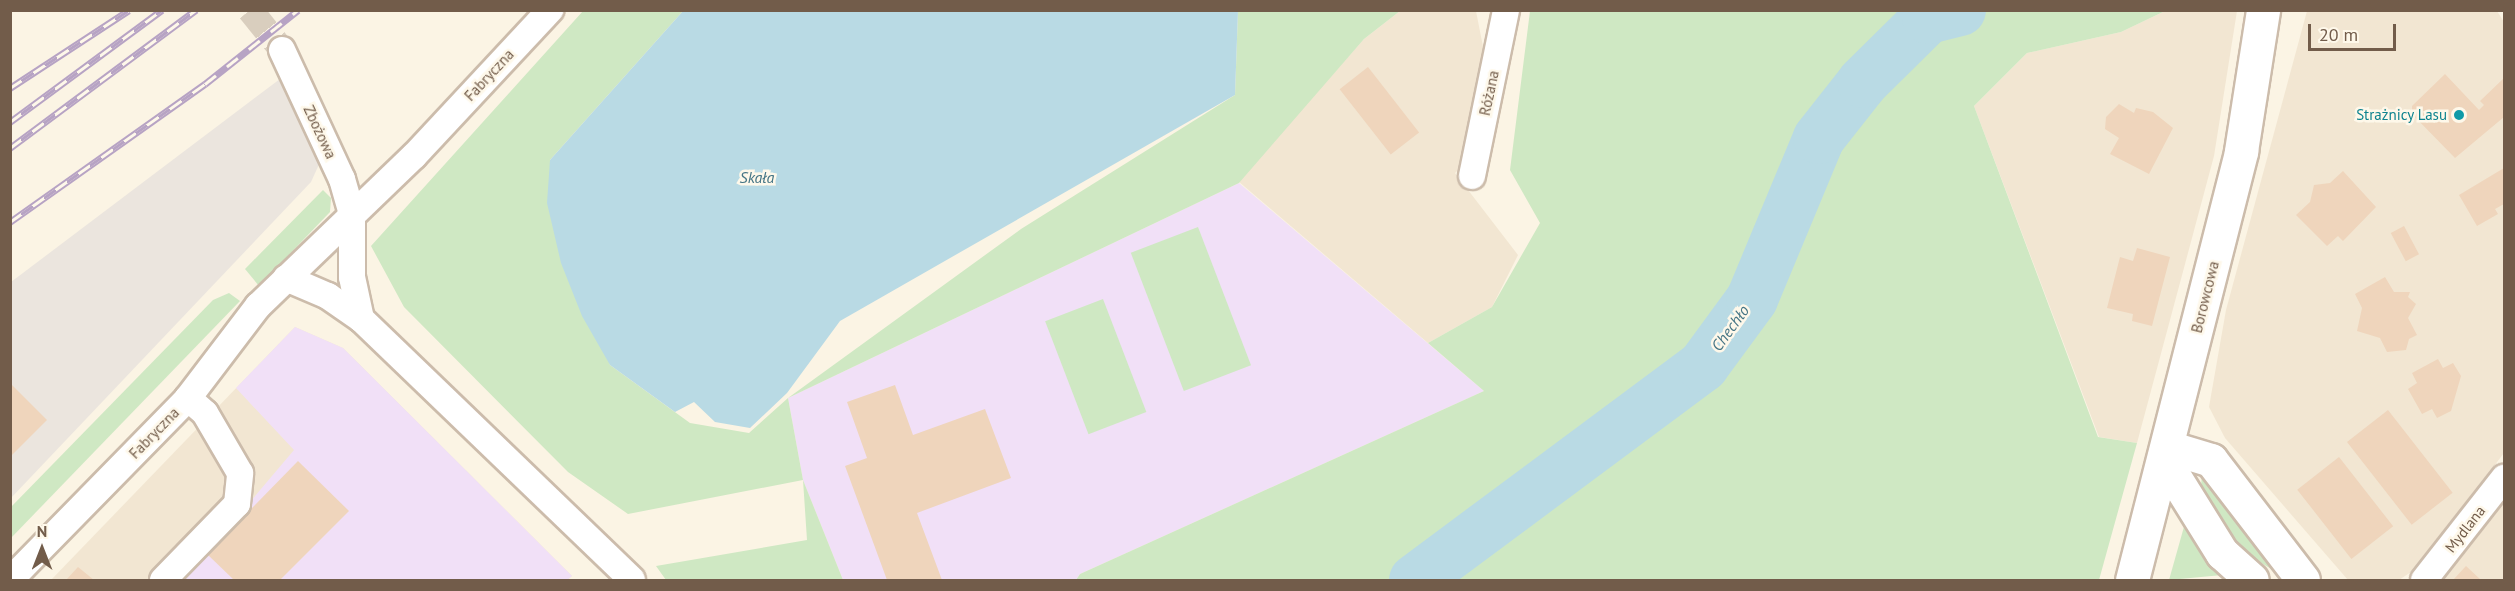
<!DOCTYPE html>
<meta charset="utf-8">
<style>
body{margin:0}
#map{position:relative;width:2515px;height:591px;overflow:hidden;background:#fbf4e4;font-family:"PT Sans",sans-serif}
div>[style]{position:absolute}
[style*='--x']{left:calc(var(--x)*1px);top:calc(var(--y)*1px);width:calc(var(--w)*1px);rotate:calc(var(--a)*1deg)}
.residential>*{inset:0;background:#f2e6d2}
.industrial>*{inset:0;background:#ebe5de}
.education>*{inset:0;background:#f1e0f7}
.green>*{inset:0;background:#cfe8c3;transform-origin:0 0}
.water>*{inset:0;background:#b9dae4}
.river>*{height:52px;margin:-26px;padding:0 26px;transform-origin:26px;border-radius:26px;background:#b9dae4}
.building>*{inset:0;background:#efd5bc;transform-origin:0 0}
.street-tunnel>*{height:26px;margin-top:-13px;transform-origin:0;background:repeating-linear-gradient(90deg,#d9cebe 0 26px,transparent 0 39px)}
.roads{filter:drop-shadow(2px 0 #ccbcab) drop-shadow(-2px 0 #ccbcab) drop-shadow(0 2px #ccbcab) drop-shadow(0 -2px #ccbcab)}
.street>*{height:26px;margin:-13px;padding:0 13px;transform-origin:13px;border-radius:13px;background:#fff}
.secondary>*{height:33px;margin:-16.5px;padding:0 16.5px;transform-origin:16.5px;border-radius:16.5px;background:#fff}
.rail>*{height:7px;margin-top:-3.5px;transform-origin:0;background:repeating-linear-gradient(90deg,#fef8ea 0 14px,#b7a3c4 0 28px);box-sizing:border-box;border-block:2px solid #b7a3c4}
.dots>*{width:16px;height:16px;translate:-50% -50%;box-sizing:border-box;border:3px solid #fef8ea;border-radius:50%}
span{translate:-50% -50%;white-space:nowrap;text-align:center;line-height:1.15;-webkit-text-stroke:5px #fef8ea;paint-order:stroke}
.street-label{font-size:15px;color:#725c4a}
.culture-label{font-size:15px;color:#0d838f}
.right{translate:-100% -50%;text-align:right}
.water-label{font-size:16px;color:#457585;font-style:italic}
.frame{position:absolute;inset:0;border:12px solid #725c4a;pointer-events:none}
.north{position:absolute;left:12px;top:519px;width:60px;height:60px;-webkit-text-stroke:4px #fef8ea;paint-order:stroke;rotate:0deg;font-size:16px;font-weight:700;line-height:24px;text-align:center;color:#725c4a}
.north::after{content:'';display:block;margin:auto;width:21px;height:27px;background:#725c4a;clip-path:polygon(50% 0,100% 100%,50% 72%,0 100%)}
.scale{position:absolute;left:2308px;top:24px;width:88px;height:27px;box-sizing:border-box;border:3px solid #725c4a;border-top:0;padding-left:8px;font-size:18px;line-height:21px;white-space:nowrap;color:#725c4a;-webkit-text-stroke:4px #fef8ea;paint-order:stroke}
</style>
<div id="map">
<div class="residential">
<div style="clip-path:polygon(1400px 11px,1476px 11px,1485px 57px,1469px 159px,1455px 173px,1518px 255px,1492px 307px,1428px 343px,1238px 181px,1364px 39px)"></div>
<div style="clip-path:polygon(2165px 11px,2237px 11px,2214px 156px,2137px 443px,2099px 437px,1974px 106px,2027px 53px,2121px 32px)"></div>
<div style="clip-path:polygon(2307px 11px,2497px 11px,2504px 22px,2504px 453px,2414px 570px,2399px 580px,2348px 580px,2225px 438px,2209px 407px,2226px 310px)"></div>
<div style="clip-path:polygon(295px 327px,343px 348px,572px 576px,567px 580px,51px 580px)"></div>
<div style="clip-path:polygon(2504px 494px,2504px 580px,2438px 580px)"></div>
</div>
<div class="industrial">
<div style="clip-path:polygon(280px 79px,321px 160px,311px 182px,11px 498px,11px 282px)"></div>
</div>
<div class="education">
<div style="clip-path:polygon(1239px 183px,1484px 391px,1080px 574px,1076px 580px,843px 580px,803px 480px,788px 398px)"></div>
<div style="clip-path:polygon(295px 327px,343px 348px,572px 576px,567px 580px,184px 580px,294px 450px,236px 388px)"></div>
</div>
<div class="green">
<div style="clip-path:polygon(583px 11px,683px 11px,550px 160px,610px 365px,690px 423px,749px 433px,788px 398px,1021px 229px,1235px 95px,1238px 11px,1400px 11px,1364px 39px,1239px 183px,788px 398px,803px 480px,843px 580px,666px 580px,656px 566px,807px 540px,803px 480px,628px 514px,568px 472px,404px 307px,371px 246px)"></div>
<div style="clip-path:polygon(1530px 11px,2165px 11px,2121px 32px,2027px 53px,1974px 106px,2098px 437px,2137px 443px,2099px 580px,1076px 580px,1080px 574px,1484px 391px,1428px 343px,1492px 307px,1540px 223px,1510px 170px)"></div>
<div style="clip-path:polygon(323px 190px,331px 198px,330px 212px,259px 286px,245px 269px)"></div>
<div style="left:1198px;top:227px;width:148px;height:72px;rotate:69deg"></div>
<div style="clip-path:polygon(229px 293px,240px 301px,11px 538px,11px 507px,213px 300px)"></div>
<div style="left:1103px;top:299px;width:121px;height:62px;rotate:69deg"></div>
<div style="clip-path:polygon(2202px 470px,2286px 578px,2227px 542px,2201px 489px)"></div>
<div style="clip-path:polygon(2187px 516px,2233px 574px,2169px 580px)"></div>
</div>
<div class="water">
<div style="clip-path:polygon(683px 11px,1238px 11px,1235px 95px,840px 321px,787px 393px,750px 428px,715px 422px,694px 402px,675px 412px,610px 365px,582px 316px,561px 263px,547px 203px,550px 160px)"></div>
</div>
<div class="river">
<div style="--x:1415;--y:580;--w:359;--a:-36.6"></div>
<div style="--x:1703;--y:366;--w:83;--a:-53.8"></div>
<div style="--x:1752;--y:299;--w:174;--a:-67.4"></div>
<div style="--x:1819;--y:138;--w:71;--a:-51.8"></div>
<div style="--x:1863;--y:82;--w:91;--a:-44.6"></div>
<div style="--x:1928;--y:18;--w:33;--a:-14"></div>
</div>
<div class="building">
<div style="left:1368px;top:67px;width:83px;height:36px;rotate:52deg"></div>
<div style="clip-path:polygon(2445px 74px,2479px 110px,2484px 105px,2480px 101px,2504px 78px,2504px 117px,2455px 158px,2412px 114px,2412px 106px)"></div>
<div style="clip-path:polygon(2119px 104px,2134px 113px,2136px 108px,2153px 112px,2173px 128px,2149px 174px,2110px 154px,2119px 138px,2105px 129px,2106px 117px)"></div>
<div style="clip-path:polygon(2504px 168px,2504px 204px,2495px 209px,2498px 214px,2477px 226px,2459px 195px)"></div>
<div style="clip-path:polygon(2343px 171px,2376px 207px,2343px 241px,2338px 236px,2327px 246px,2296px 215px,2310px 202px,2314px 185px,2330px 183px)"></div>
<div style="left:2404px;top:226px;width:32px;height:15px;rotate:62deg"></div>
<div style="clip-path:polygon(2137px 248px,2170px 257px,2152px 326px,2132px 321px,2133px 314px,2107px 308px,2120px 257px,2133px 261px)"></div>
<div style="clip-path:polygon(2385px 277px,2394px 292px,2410px 292px,2408px 297px,2416px 304px,2408px 318px,2417px 335px,2409px 339px,2406px 350px,2387px 352px,2380px 338px,2357px 331px,2362px 308px,2355px 294px)"></div>
<div style="clip-path:polygon(2438px 359px,2443px 368px,2453px 363px,2461px 376px,2451px 411px,2437px 418px,2432px 409px,2422px 414px,2408px 389px,2417px 383px,2412px 373px)"></div>
<div style="clip-path:polygon(10px 383px,47px 420px,10px 457px)"></div>
<div style="clip-path:polygon(895px 385px,913px 435px,985px 409px,1011px 478px,917px 513px,942px 580px,887px 580px,845px 466px,867px 458px,847px 402px)"></div>
<div style="left:2388px;top:410px;width:105px;height:52px;rotate:52deg"></div>
<div style="left:2339px;top:457px;width:88px;height:53px;rotate:52deg"></div>
<div style="clip-path:polygon(298px 461px,349px 511px,280px 580px,234px 580px,207px 554px)"></div>
<div style="clip-path:polygon(2466px 566px,2481px 580px,2453px 580px)"></div>
<div style="clip-path:polygon(78px 567px,94px 580px,66px 580px)"></div>
</div>
<div class="street-tunnel">
<div style="--x:250;--y:10;--w:51;--a:51.3"></div>
</div>
<div class="roads">
<div class="street">
<div style="--x:282;--y:50;--w:142;--a:65.1"></div>
<div style="--x:342;--y:179;--w:37;--a:74"></div>
<div style="--x:352;--y:215;--w:62;--a:90"></div>
<div style="--x:352;--y:277;--w:43;--a:77.9"></div>
<div style="--x:361;--y:319;--w:376;--a:43.9"></div>
<div style="--x:1472;--y:176;--w:169;--a:-78.4"></div>
<div style="--x:286;--y:278;--w:46;--a:23.2"></div>
<div style="--x:328;--y:296;--w:40;--a:34.9"></div>
<div style="--x:10;--y:580;--w:255;--a:-45.6"></div>
<div style="--x:188;--y:398;--w:116;--a:-52.7"></div>
<div style="--x:258;--y:306;--w:216;--a:-43.9"></div>
<div style="--x:414;--y:156;--w:200;--a:-47"></div>
<div style="--x:163;--y:580;--w:106;--a:-45.8"></div>
<div style="--x:237;--y:504;--w:31;--a:-84"></div>
<div style="--x:240;--y:473;--w:69;--a:-120.3"></div>
<div style="--x:205;--y:413;--w:23;--a:-139"></div>
<div style="--x:2424;--y:580;--w:130;--a:-51.9"></div>
</div>
<div class="secondary">
<div style="--x:2168;--y:447;--w:45;--a:16.8"></div>
<div style="--x:2211;--y:460;--w:151;--a:52.5"></div>
<div style="--x:2164;--y:460;--w:110;--a:58.1"></div>
<div style="--x:2222;--y:553;--w:40;--a:42"></div>
<div style="--x:2132;--y:580;--w:443;--a:-75.7"></div>
<div style="--x:2241;--y:151;--w:143;--a:-81.1"></div>
</div>
</div>
<div class="rail">
<div style="--x:10;--y:88;--w:142;--a:-33.2"></div>
<div style="--x:10;--y:122;--w:189;--a:-36.4"></div>
<div style="--x:10;--y:148;--w:232;--a:-36.6"></div>
<div style="--x:10;--y:222;--w:239;--a:-35.3"></div>
<div style="--x:205;--y:84;--w:119;--a:-38.5"></div>
</div>
<div class="dots">
<div style="left:2459px;top:115px;background:#0f9aa8"></div>
</div>
<div class="street-label">
<span style="left:489px;top:75px;rotate:-47deg">Fabryczna</span>
<span style="left:1489px;top:93px;rotate:-78deg">Różana</span>
<span style="left:320px;top:132px;rotate:65deg">Zbożowa</span>
<span style="left:2205px;top:297px;rotate:-76deg">Borowcowa</span>
<span style="left:154px;top:433px;rotate:-46deg">Fabryczna</span>
<span style="left:2465px;top:529px;rotate:-52deg">Mydlana</span>
</div>
<div class="culture-label">
<span class="right" style="left:2447px;top:115px">Strażnicy Lasu</span>
</div>
<div class="water-label">
<span style="left:757px;top:177px">Skała</span>
<span style="left:1730px;top:328px;rotate:-54deg">Chechło</span>
</div>
<div class="frame"></div>
<div class="north">N</div>
<div class="scale">20 m</div>
</div>
